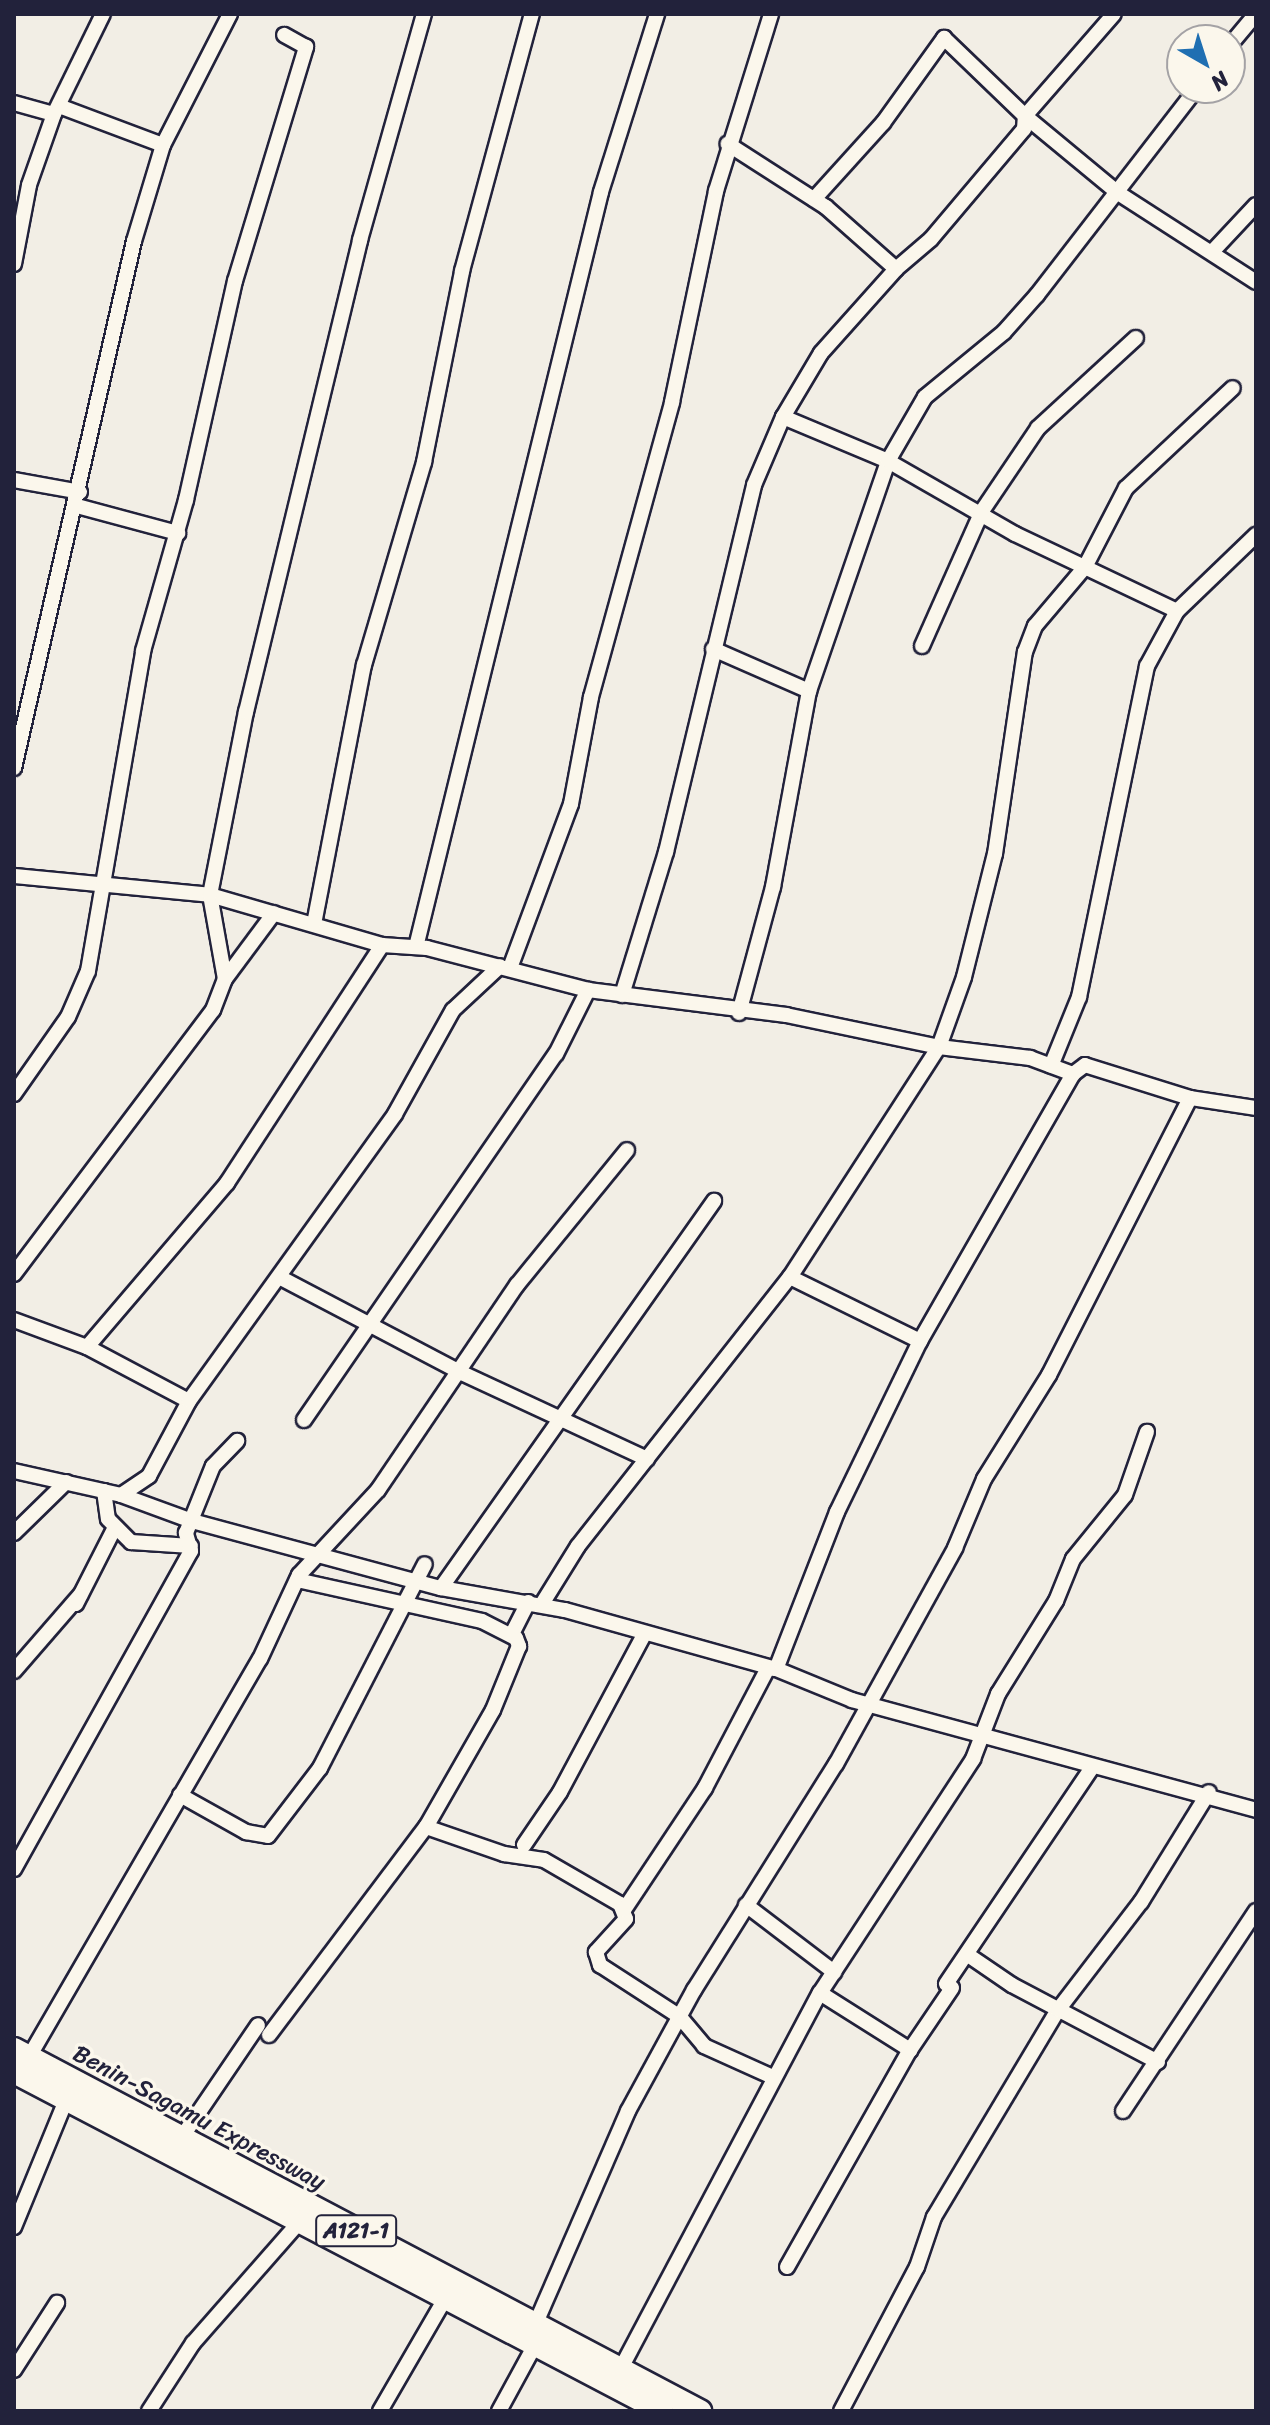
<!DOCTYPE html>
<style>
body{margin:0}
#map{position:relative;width:1270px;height:2425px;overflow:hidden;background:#f2eee5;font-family:Sriracha,sans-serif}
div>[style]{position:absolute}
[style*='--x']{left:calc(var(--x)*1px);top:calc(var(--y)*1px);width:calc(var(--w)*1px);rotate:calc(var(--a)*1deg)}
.roads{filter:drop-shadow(2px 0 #22223b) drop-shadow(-2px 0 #22223b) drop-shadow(0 2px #22223b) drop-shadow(0 -2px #22223b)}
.minor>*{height:14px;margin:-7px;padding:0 7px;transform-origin:7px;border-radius:7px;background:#fbf7ec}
.highway>*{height:22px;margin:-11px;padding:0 11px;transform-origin:11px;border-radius:11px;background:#fbf7ec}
span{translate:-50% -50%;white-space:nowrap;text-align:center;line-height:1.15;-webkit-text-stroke:7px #fbf7ec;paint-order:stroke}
.shield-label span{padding:2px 6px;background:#fbf7ec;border:2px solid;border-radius:6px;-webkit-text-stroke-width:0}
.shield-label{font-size:22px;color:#22223b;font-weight:700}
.street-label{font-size:24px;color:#22223b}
.frame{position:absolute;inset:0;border:16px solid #22223b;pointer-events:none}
.north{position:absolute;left:1166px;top:24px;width:80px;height:80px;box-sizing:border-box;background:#fbf7ec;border:2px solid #a4a2a5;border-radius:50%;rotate:141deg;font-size:22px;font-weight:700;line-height:32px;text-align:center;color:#22223b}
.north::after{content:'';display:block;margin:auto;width:28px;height:36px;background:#1f6fb2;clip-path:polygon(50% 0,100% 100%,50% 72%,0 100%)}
</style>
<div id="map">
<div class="roads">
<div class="minor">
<div style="--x:1230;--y:45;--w:40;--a:-50"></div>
<div style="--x:14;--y:103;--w:41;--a:15.4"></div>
<div style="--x:59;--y:106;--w:111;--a:20.6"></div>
<div style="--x:814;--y:199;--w:103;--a:-47.8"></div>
<div style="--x:883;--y:123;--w:105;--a:-54.3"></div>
<div style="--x:944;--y:38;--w:112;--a:43.9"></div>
<div style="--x:1025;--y:116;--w:135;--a:-48.9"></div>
<div style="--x:1212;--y:252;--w:64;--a:-46.9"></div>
<div style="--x:14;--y:264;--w:80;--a:-79.2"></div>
<div style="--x:29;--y:185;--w:75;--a:-70.6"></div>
<div style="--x:54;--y:114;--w:111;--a:-63.9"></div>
<div style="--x:896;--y:269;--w:46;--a:-40.6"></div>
<div style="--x:931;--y:239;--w:144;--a:-49.8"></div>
<div style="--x:1024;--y:129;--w:13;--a:-86"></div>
<div style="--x:1025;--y:116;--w:121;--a:39.6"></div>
<div style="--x:1118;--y:193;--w:164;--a:32.8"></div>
<div style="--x:783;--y:417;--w:114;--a:22.7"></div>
<div style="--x:888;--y:461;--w:74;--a:-60"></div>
<div style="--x:925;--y:397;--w:102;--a:-39.4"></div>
<div style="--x:1004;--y:332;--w:50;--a:-48.3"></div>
<div style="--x:1037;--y:295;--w:262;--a:-52.3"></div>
<div style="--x:14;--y:480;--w:67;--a:10.3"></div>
<div style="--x:77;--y:506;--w:105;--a:15"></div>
<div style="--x:1177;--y:611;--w:110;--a:-43.9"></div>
<div style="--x:922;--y:646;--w:148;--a:-66"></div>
<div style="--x:982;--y:511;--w:100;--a:-56"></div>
<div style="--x:1038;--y:428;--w:133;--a:-42.6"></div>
<div style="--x:713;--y:649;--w:105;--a:23.6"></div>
<div style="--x:809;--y:691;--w:243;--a:-71"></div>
<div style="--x:888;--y:461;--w:146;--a:29.9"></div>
<div style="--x:1015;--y:534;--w:179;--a:25.4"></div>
<div style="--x:1177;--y:611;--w:63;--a:118.6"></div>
<div style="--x:1147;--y:666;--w:338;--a:101.6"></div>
<div style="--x:1079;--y:997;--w:74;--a:112.1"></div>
<div style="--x:14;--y:768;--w:540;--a:-77.17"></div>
<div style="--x:134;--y:241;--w:100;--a:-73.2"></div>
<div style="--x:163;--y:145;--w:147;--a:-62.9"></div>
<div style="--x:14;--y:876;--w:197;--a:5.5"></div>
<div style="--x:210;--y:895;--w:179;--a:16.2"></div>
<div style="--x:382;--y:945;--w:45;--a:3.8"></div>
<div style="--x:427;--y:948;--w:166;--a:14.6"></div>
<div style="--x:588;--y:990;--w:200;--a:7.2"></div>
<div style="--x:786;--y:1015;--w:156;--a:11.8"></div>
<div style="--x:939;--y:1047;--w:92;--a:6.9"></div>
<div style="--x:1030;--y:1058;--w:46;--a:20.4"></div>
<div style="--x:314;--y:924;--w:264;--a:-79.1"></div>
<div style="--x:364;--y:665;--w:212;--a:-73.5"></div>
<div style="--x:424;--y:462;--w:195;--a:-78.7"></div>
<div style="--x:462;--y:271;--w:266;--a:-74.8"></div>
<div style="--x:416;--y:947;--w:777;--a:-76.23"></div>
<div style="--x:601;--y:192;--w:187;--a:-72.5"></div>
<div style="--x:510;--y:968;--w:175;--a:-69.6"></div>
<div style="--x:571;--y:804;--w:109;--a:-79.4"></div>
<div style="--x:591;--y:697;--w:306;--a:-74.6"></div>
<div style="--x:672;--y:402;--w:216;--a:-78.2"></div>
<div style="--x:716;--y:191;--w:185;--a:-72.7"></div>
<div style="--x:225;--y:979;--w:85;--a:-100.1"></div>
<div style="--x:210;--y:895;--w:187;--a:-78.9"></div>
<div style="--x:246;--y:712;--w:486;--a:-76.4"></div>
<div style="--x:360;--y:240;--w:235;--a:-74.2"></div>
<div style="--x:622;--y:995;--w:150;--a:-72.9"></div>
<div style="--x:666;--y:852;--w:377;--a:-76.5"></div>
<div style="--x:754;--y:485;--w:74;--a:-66.9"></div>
<div style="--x:783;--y:417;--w:74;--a:-59.3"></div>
<div style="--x:821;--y:353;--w:113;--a:-48.2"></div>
<div style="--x:896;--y:269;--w:94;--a:-138.5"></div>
<div style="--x:826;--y:207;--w:117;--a:-147.3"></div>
<div style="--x:739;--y:1013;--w:131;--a:-74.9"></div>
<div style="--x:773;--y:887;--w:199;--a:-79.6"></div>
<div style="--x:14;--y:1094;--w:94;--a:-55"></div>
<div style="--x:68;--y:1017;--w:50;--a:-66.5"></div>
<div style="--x:88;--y:971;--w:325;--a:-80.2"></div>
<div style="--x:143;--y:651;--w:157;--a:-74.1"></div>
<div style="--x:186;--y:500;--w:224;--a:-77.4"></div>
<div style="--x:235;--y:281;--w:245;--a:-73.1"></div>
<div style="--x:306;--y:47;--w:25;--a:-151"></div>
<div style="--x:1190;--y:1098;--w:67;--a:8.6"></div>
<div style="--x:14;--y:1274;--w:331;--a:-53"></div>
<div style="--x:213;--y:1010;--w:33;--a:-69"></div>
<div style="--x:225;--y:979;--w:82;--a:-53.4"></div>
<div style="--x:790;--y:1277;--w:145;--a:26.2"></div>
<div style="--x:281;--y:1278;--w:204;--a:27.7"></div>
<div style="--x:462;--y:1373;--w:204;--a:24.9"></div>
<div style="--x:14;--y:1320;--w:78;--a:20.3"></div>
<div style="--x:87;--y:1347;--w:115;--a:27.9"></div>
<div style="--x:87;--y:1347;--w:216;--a:-49.5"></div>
<div style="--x:227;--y:1183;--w:284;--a:-56.9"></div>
<div style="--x:304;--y:1420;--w:444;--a:-55.5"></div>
<div style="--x:556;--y:1054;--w:72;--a:-63.4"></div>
<div style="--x:14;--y:1471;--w:110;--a:12.6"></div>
<div style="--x:121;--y:1495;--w:76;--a:20.1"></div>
<div style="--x:192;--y:1521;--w:258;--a:15.1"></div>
<div style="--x:441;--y:1588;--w:126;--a:10.1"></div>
<div style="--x:565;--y:1610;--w:219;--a:15.6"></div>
<div style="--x:776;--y:1669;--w:82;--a:22.2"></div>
<div style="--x:852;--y:1700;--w:419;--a:15.2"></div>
<div style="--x:104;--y:1491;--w:28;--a:82"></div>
<div style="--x:108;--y:1519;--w:33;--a:45"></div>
<div style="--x:131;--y:1542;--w:60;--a:3.8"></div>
<div style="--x:121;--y:1495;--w:34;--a:-34"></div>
<div style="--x:149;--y:1476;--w:85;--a:-61.9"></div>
<div style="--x:189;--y:1401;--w:353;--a:-54.3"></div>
<div style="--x:395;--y:1114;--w:119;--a:-60.9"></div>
<div style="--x:453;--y:1010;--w:64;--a:-43.1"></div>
<div style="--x:14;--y:1533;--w:73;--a:-44.4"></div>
<div style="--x:297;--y:1580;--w:189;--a:12.5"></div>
<div style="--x:482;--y:1621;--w:38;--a:27"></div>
<div style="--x:516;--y:1638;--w:9;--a:69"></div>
<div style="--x:519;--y:1646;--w:69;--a:112.1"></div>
<div style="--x:493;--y:1710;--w:135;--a:119.8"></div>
<div style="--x:426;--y:1827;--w:83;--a:19.1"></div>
<div style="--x:504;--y:1854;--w:40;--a:8.5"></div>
<div style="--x:544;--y:1860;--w:88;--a:30.1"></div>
<div style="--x:620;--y:1904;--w:16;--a:68"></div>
<div style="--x:626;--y:1919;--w:45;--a:132.3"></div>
<div style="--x:596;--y:1952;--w:14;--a:73"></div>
<div style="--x:600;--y:1965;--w:95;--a:33"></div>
<div style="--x:680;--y:2017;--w:38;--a:50"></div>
<div style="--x:704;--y:2046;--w:76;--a:24.2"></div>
<div style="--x:441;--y:1588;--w:474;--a:-54.8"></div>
<div style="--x:76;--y:1604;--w:84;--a:-63.1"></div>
<div style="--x:542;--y:1604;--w:68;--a:-58.2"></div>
<div style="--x:578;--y:1546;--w:342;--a:-51.8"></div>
<div style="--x:790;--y:1277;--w:274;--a:-57.1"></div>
<div style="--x:939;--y:1047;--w:74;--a:-70.3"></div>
<div style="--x:964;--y:977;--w:127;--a:-75.9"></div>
<div style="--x:995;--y:854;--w:204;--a:-81.6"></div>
<div style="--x:1025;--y:652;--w:28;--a:-69"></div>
<div style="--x:1035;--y:626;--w:77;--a:-49.7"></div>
<div style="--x:1085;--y:567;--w:89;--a:-62.6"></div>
<div style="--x:1126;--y:488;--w:146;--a:-43.1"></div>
<div style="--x:512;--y:1634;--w:36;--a:-63"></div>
<div style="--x:14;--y:1671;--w:101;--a:-49"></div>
<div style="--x:180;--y:1795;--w:76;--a:29.3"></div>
<div style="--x:246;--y:1832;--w:22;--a:10"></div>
<div style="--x:268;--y:1836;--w:86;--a:-52.6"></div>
<div style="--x:320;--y:1768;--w:229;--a:-62.8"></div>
<div style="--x:524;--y:1845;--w:64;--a:-55.8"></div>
<div style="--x:560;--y:1792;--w:178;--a:-61.9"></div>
<div style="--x:14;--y:1869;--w:364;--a:-60.9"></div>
<div style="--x:191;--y:1551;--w:19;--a:-106"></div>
<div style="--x:186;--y:1533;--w:72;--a:-68.1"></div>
<div style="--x:213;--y:1466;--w:35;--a:-46"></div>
<div style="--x:746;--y:1905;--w:111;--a:37.3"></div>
<div style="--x:968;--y:1955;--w:53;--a:34.3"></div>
<div style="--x:1012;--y:1985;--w:165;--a:27.8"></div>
<div style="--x:946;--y:1984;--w:259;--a:-56"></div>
<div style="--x:820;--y:1993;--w:107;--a:32.3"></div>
<div style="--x:269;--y:2035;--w:261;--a:-53"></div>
<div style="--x:29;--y:2057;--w:460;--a:-59.9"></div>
<div style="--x:260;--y:1659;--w:93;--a:-65.1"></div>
<div style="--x:299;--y:1575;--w:116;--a:-47.1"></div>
<div style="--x:378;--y:1490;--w:248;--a:-55.9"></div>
<div style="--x:517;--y:1285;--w:174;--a:-50.8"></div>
<div style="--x:1123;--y:2111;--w:240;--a:-56.4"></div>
<div style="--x:182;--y:2137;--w:135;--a:-55.8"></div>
<div style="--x:14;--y:2227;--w:137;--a:-67.7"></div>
<div style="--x:787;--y:2267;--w:249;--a:-60.5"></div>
<div style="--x:910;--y:2050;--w:75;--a:-55.9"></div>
<div style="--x:535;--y:2325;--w:233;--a:-66.5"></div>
<div style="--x:628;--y:2111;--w:138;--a:-61.4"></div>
<div style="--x:694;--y:1990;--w:267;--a:-57.9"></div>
<div style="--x:836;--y:1764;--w:247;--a:-61.1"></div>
<div style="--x:955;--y:1548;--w:75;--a:-67.2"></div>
<div style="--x:984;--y:1479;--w:123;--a:-58"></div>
<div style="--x:1049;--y:1375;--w:311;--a:-63"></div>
<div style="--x:1190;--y:1098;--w:110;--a:-162.6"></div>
<div style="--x:1085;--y:1065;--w:15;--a:143"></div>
<div style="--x:1073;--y:1074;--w:308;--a:119.8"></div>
<div style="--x:920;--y:1341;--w:190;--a:115.9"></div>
<div style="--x:837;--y:1512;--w:168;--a:111.2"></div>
<div style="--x:776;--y:1669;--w:8;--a:-173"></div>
<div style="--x:768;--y:1668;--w:136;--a:117.7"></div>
<div style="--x:705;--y:1788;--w:146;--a:123.6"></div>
<div style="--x:14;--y:2370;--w:80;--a:-57.3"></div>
<div style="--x:620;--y:2370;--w:427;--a:-62.1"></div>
<div style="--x:820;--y:1993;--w:280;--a:-56.8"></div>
<div style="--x:973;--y:1759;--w:70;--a:-69"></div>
<div style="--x:998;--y:1694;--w:110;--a:-58.1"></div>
<div style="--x:1056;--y:1601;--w:45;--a:-68"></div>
<div style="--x:1073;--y:1559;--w:82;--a:-50.9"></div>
<div style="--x:1125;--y:1495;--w:67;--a:-70.8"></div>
<div style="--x:149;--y:2411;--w:81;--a:-57.1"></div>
<div style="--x:193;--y:2343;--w:162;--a:-48.7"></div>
<div style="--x:380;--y:2411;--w:132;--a:-59.9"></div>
<div style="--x:499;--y:2411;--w:75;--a:-61.4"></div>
<div style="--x:841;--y:2411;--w:163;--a:-62.2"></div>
<div style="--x:917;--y:2267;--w:53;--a:-71.2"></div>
<div style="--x:934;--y:2217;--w:241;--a:-59.1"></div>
<div style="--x:1058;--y:2010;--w:136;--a:-52.5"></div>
<div style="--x:1141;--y:1902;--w:129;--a:-58.3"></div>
</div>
<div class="highway">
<div style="--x:14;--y:2049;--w:776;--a:27.82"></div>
<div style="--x:14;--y:2072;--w:731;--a:27.62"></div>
</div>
</div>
<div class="shield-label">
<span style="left:356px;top:2231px">A121-1</span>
</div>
<div class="street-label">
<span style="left:199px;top:2118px;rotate:28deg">Benin-Sagamu Expressway</span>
</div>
<div class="frame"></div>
<div class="north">N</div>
</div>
